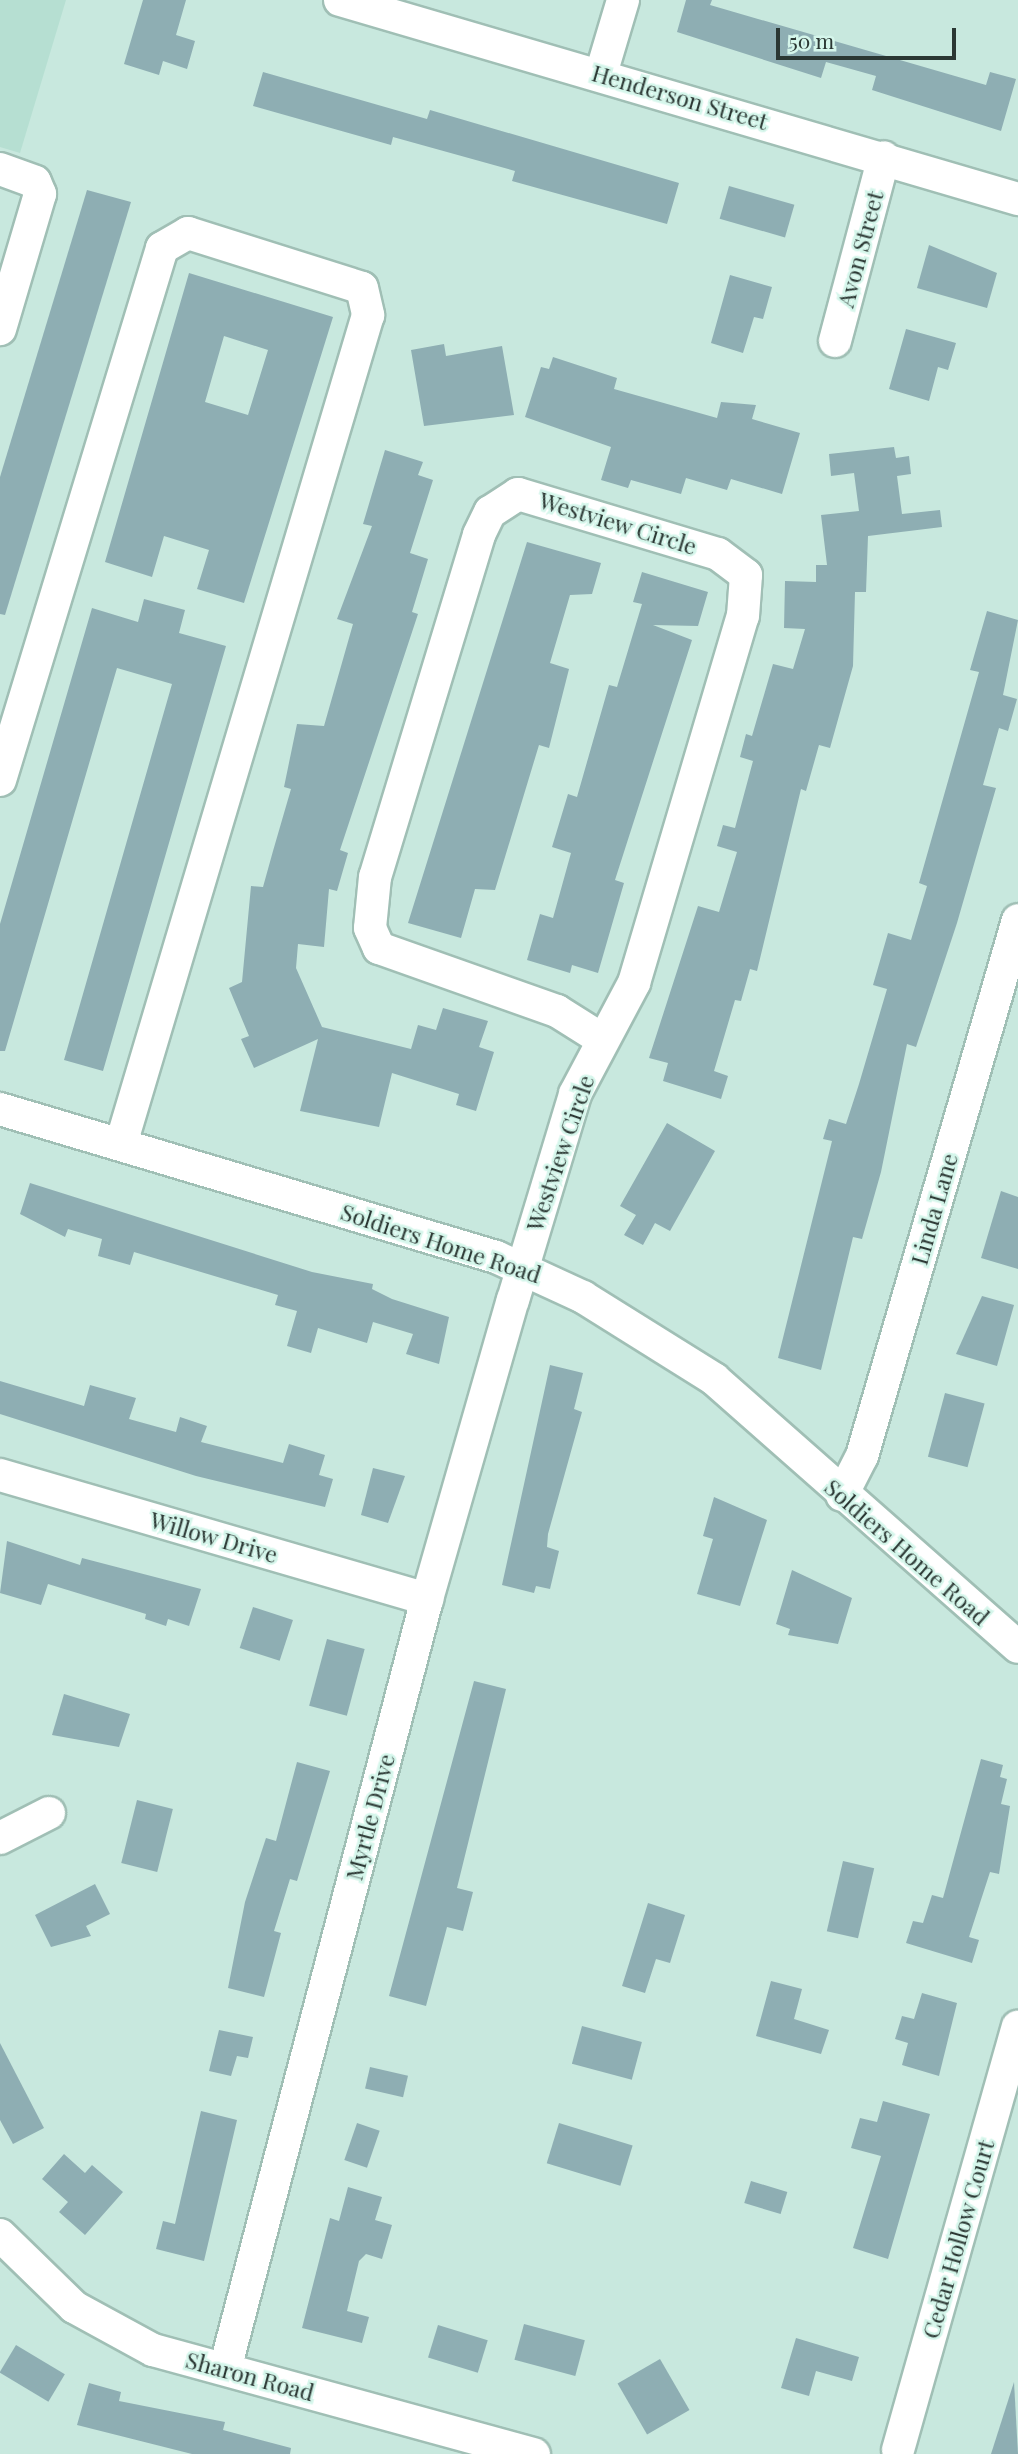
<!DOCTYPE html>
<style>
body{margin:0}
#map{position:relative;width:1018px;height:2454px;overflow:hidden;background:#c8e8de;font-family:"Playfair Display",serif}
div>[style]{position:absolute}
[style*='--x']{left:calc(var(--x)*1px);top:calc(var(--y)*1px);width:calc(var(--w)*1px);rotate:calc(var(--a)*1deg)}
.built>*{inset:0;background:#b6dfd2}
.building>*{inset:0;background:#8eaeb3;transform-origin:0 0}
.roads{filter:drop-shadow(2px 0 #a0bfb5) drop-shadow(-2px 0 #a0bfb5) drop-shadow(0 2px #a0bfb5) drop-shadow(0 -2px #a0bfb5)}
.minor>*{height:32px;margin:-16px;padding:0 16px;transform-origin:16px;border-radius:16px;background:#fff}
span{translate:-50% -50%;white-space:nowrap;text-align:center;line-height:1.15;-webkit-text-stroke:5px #d5f6eb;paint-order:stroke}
.street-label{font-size:23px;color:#2b3733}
.scale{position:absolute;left:776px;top:28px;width:180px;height:32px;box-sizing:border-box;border:4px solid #2b3733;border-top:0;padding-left:9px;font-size:21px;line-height:24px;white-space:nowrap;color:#2b3733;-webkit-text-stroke:5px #d5f6eb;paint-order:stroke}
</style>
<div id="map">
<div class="built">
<div style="clip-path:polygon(0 0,66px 0,20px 153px,0 147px)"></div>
</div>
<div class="building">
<div style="clip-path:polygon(143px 0,186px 0,176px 35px,195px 41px,187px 69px,163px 61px,159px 75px,124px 64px)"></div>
<div style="clip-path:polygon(686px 0,712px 0,710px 5px,986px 85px,990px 72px,1016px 79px,1001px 131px,872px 90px,876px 76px,826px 62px,821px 78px,677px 32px)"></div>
<div style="clip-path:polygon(263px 72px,427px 119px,430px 110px,679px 183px,667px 224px,512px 181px,515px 171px,393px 137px,391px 145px,253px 106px)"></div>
<div style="left:729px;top:186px;width:68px;height:34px;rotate:16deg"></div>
<div style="clip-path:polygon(87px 190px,131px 202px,5px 615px,0 614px,0 477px)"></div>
<div style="clip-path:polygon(929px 245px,997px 273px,987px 308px,917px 288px)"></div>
<div style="clip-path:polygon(evenodd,189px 273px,333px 317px,244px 603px,197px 589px,209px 550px,164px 536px,152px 577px,105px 562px,189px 273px,224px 336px,268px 350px,248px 415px,205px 402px,224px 336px)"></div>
<div style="clip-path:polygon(730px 275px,772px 287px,763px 319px,754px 317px,743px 353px,711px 343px)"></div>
<div style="clip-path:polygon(906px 329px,956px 343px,948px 370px,938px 367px,929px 401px,889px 389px)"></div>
<div style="clip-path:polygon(444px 344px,446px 356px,502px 346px,514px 415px,424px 426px,411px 350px)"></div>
<div style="clip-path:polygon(553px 357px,617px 378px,614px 389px,717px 418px,721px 402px,756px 405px,752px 419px,800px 433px,782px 494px,731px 479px,727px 490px,686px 478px,681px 494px,631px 480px,628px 488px,601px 480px,611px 447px,525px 417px,541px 367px,549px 369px)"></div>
<div style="clip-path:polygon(894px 447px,896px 458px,909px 456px,911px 474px,897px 476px,902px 514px,940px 510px,942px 527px,868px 536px,866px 592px,855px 592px,853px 666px,830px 748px,819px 745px,806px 791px,801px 789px,757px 971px,750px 969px,741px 1001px,735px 1000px,714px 1071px,728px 1076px,721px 1099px,663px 1081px,668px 1063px,649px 1058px,698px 906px,719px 912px,737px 852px,717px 846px,723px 825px,735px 828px,753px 761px,740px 757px,746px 734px,752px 736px,773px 664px,793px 669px,805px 629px,784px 628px,785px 581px,816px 582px,816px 565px,827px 565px,821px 515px,859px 511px,854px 473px,831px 476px,829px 454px)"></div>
<div style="clip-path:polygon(385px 450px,423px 462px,418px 475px,433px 480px,410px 553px,428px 559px,412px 612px,418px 614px,340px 850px,348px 853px,337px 891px,329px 889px,324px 947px,298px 944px,296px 968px,322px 1027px,411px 1049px,418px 1025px,436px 1030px,443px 1008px,488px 1021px,479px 1047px,494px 1052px,476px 1111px,456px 1105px,459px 1094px,392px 1073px,379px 1127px,300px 1111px,318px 1039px,254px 1068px,241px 1039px,249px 1036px,229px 988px,242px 982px,251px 886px,263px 887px,273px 851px,291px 789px,284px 787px,297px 724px,324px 726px,353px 624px,337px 619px,372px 526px,363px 524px)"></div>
<div style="clip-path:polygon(527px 542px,601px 563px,592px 594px,570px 595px,550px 663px,569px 669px,549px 748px,539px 745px,495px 890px,475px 889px,461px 938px,408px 923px)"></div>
<div style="clip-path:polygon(642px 572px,708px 592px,698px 626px,653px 625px,692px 640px,615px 880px,624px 883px,598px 973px,572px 965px,570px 973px,527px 960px,540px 914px,553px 918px,571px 853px,552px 847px,568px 794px,577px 797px,609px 685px,617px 687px,642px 604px,633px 602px)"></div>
<div style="clip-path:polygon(144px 599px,185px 610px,179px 633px,226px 646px,103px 1071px,64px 1060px,172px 684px,117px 668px,5px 1051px,0 1051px,0 924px,92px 608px,138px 622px)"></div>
<div style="clip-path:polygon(987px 611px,1018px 620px,1003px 695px,1017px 699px,1008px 731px,999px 728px,983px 785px,996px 788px,957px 923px,916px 1047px,907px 1044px,881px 1172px,862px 1239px,853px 1237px,821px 1370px,778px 1358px,832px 1141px,823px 1139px,829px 1119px,846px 1124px,859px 1084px,887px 989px,873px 985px,888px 933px,911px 940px,927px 886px,919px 883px,979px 672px,970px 670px)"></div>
<div style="clip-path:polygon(667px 1123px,715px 1151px,670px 1231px,655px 1223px,643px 1245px,624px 1235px,636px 1215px,620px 1206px)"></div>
<div style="clip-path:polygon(30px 1183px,312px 1272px,373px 1284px,372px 1289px,392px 1299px,449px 1317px,439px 1364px,406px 1354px,413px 1334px,373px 1322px,367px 1343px,318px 1328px,311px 1353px,287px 1346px,297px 1311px,275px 1305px,278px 1295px,134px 1252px,130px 1265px,98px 1256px,102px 1239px,68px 1229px,65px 1237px,20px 1214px)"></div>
<div style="clip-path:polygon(1001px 1191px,1018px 1197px,1018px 1269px,981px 1258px)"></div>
<div style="clip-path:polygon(982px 1296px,1014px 1305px,997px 1366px,956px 1354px)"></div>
<div style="clip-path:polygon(550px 1365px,583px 1373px,574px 1409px,582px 1412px,548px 1534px,547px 1547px,559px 1551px,550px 1589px,536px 1586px,534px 1593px,502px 1585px)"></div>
<div style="clip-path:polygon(0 1381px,84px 1406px,90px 1385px,136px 1398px,129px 1419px,176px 1432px,180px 1417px,207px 1426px,201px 1442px,283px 1463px,289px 1444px,325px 1455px,319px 1475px,333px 1479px,325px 1507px,196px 1476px,0 1414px)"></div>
<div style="left:945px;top:1393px;width:41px;height:66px;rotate:15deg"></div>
<div style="clip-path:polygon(373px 1468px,405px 1476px,388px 1523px,361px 1515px)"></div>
<div style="clip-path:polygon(714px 1497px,767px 1520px,740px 1606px,697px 1594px,713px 1539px,703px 1536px)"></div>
<div style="clip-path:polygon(7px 1541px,80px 1565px,82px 1558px,201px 1589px,189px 1626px,168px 1619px,166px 1626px,145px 1619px,146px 1614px,48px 1584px,41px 1605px,0 1593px)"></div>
<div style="clip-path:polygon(792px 1570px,852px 1598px,838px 1644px,788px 1635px,790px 1629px,776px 1624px)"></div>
<div style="left:253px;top:1607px;width:42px;height:43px;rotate:18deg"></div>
<div style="left:327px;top:1639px;width:39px;height:69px;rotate:15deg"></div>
<div style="clip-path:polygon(474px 1681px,506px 1689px,457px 1888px,473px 1892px,463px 1931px,447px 1927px,426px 2006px,389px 1996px)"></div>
<div style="clip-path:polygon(64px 1694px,130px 1714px,119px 1747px,52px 1735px)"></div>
<div style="clip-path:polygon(981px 1759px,1003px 1765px,1000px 1777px,1007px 1779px,1001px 1804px,1010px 1806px,999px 1874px,990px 1872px,969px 1937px,979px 1940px,972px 1963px,906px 1943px,913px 1921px,923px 1923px,932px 1895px,943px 1898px)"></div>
<div style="clip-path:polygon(297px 1762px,330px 1771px,297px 1881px,290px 1879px,274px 1931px,281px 1933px,264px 1997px,228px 1988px,245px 1902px,266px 1838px,276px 1841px)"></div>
<div style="left:137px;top:1800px;width:37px;height:65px;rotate:14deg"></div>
<div style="left:843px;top:1861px;width:32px;height:72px;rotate:13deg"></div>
<div style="clip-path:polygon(95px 1884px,110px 1914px,86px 1926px,91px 1936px,51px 1947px,35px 1915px)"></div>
<div style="clip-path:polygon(648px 1903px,685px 1915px,670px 1963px,656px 1959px,645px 1993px,622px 1986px)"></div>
<div style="clip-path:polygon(771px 1981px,802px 1989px,794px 2019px,829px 2030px,821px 2054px,756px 2036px)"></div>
<div style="clip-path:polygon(922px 1993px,957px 2003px,939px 2076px,902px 2065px,908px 2043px,895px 2039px,902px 2016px,914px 2019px)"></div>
<div style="left:582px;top:2026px;width:62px;height:39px;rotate:15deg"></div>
<div style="clip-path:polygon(219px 2030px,253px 2037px,248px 2058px,237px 2056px,231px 2076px,209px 2071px)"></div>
<div style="clip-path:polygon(0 2043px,44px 2128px,13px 2144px,0 2120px)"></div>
<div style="left:370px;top:2067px;width:39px;height:22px;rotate:13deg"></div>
<div style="clip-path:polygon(883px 2101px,930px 2114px,888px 2259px,853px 2248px,881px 2156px,851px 2148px,860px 2118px,877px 2122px)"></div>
<div style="clip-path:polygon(201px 2111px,237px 2120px,204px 2261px,156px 2249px,163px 2221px,175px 2224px)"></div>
<div style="left:357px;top:2123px;width:24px;height:39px;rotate:19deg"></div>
<div style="left:559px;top:2123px;width:77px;height:42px;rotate:17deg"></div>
<div style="clip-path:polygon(64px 2154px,85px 2173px,92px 2165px,123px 2192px,85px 2235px,59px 2212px,68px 2202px,42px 2179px)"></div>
<div style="left:751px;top:2181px;width:38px;height:23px;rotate:17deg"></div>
<div style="clip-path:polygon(348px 2187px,382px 2197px,375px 2220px,392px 2225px,382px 2259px,366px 2254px,359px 2261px,347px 2311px,369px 2317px,362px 2343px,302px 2328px,330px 2218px,339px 2221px)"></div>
<div style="left:524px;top:2324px;width:63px;height:37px;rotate:15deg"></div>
<div style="left:438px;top:2325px;width:52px;height:34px;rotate:17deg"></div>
<div style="clip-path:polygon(796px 2338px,859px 2357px,852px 2381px,816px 2371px,809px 2396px,781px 2388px)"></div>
<div style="left:16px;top:2345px;width:57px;height:32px;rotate:31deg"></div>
<div style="left:660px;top:2359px;width:59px;height:49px;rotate:60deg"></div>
<div style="clip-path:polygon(1014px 2382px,1018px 2454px,991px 2454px)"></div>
<div style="clip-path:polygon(89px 2383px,121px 2392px,119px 2401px,225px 2422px,223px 2430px,291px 2448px,290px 2454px,192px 2454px,77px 2425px)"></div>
</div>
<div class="roads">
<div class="minor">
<div style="--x:340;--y:0;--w:707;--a:16.36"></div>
<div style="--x:601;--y:74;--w:77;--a:-73.4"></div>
<div style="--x:0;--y:169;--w:37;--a:20"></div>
<div style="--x:35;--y:182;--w:13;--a:67"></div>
<div style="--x:40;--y:194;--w:141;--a:106.5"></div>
<div style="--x:835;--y:341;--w:190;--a:-75.1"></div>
<div style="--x:0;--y:780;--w:556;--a:-73.06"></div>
<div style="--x:162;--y:248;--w:30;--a:-30"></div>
<div style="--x:188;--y:233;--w:182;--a:17.5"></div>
<div style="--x:362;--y:288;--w:28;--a:77"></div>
<div style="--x:368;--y:315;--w:865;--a:106.59"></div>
<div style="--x:0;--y:1109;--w:518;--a:16.61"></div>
<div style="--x:496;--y:1257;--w:96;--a:24.7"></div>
<div style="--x:583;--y:1297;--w:155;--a:32"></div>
<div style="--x:714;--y:1379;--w:405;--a:41.4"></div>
<div style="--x:0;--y:1475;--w:445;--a:16.2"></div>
<div style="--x:842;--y:1495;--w:44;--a:-62.9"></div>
<div style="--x:862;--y:1456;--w:558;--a:-73.77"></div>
<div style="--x:0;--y:1838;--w:55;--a:-27"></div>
<div style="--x:0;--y:2235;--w:103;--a:44.2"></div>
<div style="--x:74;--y:2307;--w:90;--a:28.6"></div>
<div style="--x:153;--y:2350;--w:395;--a:15.3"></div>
<div style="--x:225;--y:2369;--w:796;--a:-75.3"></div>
<div style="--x:427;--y:1599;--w:311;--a:-74"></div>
<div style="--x:513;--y:1300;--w:215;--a:-73.2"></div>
<div style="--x:575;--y:1094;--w:126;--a:-62"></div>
<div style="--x:634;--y:983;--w:383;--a:-73.5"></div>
<div style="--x:743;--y:616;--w:41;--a:-85.8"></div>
<div style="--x:746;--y:575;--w:35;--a:-143"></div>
<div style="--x:718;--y:554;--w:209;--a:-163.3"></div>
<div style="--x:518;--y:494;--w:33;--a:147"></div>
<div style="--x:490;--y:512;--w:25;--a:116"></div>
<div style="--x:479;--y:535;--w:357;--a:106.9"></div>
<div style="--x:375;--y:877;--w:51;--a:95.6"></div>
<div style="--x:370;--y:928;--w:22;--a:66"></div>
<div style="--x:379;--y:948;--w:189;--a:19.5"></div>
<div style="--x:557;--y:1011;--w:54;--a:32.2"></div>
<div style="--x:898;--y:2450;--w:440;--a:-74.2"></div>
</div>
</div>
<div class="street-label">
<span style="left:680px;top:97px;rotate:16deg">Henderson Street</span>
<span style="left:860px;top:249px;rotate:-75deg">Avon Street</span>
<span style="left:618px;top:523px;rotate:17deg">Westview Circle</span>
<span style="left:560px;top:1153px;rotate:-71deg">Westview Circle</span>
<span style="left:934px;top:1209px;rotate:-74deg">Linda Lane</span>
<span style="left:441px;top:1243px;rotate:18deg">Soldiers Home Road</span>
<span style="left:214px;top:1537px;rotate:16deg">Willow Drive</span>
<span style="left:907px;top:1552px;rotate:41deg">Soldiers Home Road</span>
<span style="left:370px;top:1817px;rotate:-75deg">Myrtle Drive</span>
<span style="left:958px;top:2239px;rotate:-74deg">Cedar Hollow Court</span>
<span style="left:250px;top:2376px;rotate:15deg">Sharon Road</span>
</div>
<div class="scale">50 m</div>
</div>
